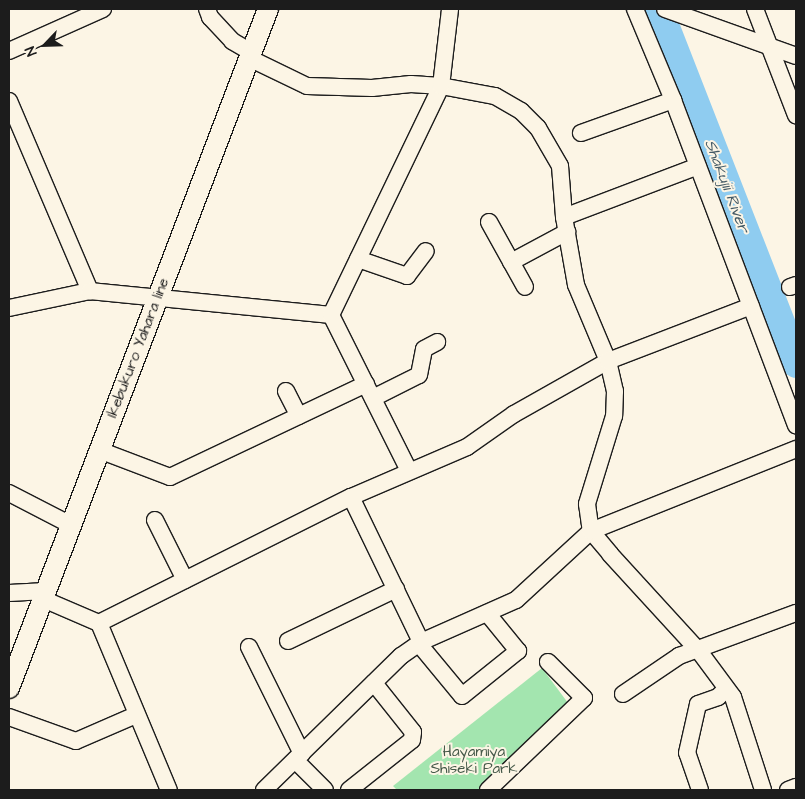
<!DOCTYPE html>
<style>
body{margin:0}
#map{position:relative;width:805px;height:799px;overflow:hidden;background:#fcf5e5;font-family:"Architects Daughter",sans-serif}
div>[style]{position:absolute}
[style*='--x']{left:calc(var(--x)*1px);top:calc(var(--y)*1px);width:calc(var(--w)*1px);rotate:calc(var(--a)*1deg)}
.green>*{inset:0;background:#a3e5af}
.river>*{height:29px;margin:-14.5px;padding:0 14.5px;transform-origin:14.5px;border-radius:14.5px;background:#8fccf0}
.roads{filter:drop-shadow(1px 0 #1c1c1c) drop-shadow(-1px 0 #1c1c1c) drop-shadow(0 1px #1c1c1c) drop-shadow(0 -1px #1c1c1c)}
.minor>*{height:16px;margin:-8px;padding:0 8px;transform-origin:8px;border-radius:8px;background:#fcf5e5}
.major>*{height:20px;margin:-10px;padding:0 10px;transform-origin:10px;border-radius:10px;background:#fcf5e5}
span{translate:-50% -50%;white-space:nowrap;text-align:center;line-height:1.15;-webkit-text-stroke:4px #fcf5e5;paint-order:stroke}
.street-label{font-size:15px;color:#1c1c1c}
.park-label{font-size:15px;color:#445848}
.water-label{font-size:16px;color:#445a66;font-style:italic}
.frame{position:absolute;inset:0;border:10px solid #1c1c1c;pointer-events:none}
.north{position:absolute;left:20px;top:20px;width:50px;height:50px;-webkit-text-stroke:4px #fcf5e5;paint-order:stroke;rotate:246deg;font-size:14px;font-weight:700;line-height:20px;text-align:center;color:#1c1c1c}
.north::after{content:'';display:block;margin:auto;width:18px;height:22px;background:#1c1c1c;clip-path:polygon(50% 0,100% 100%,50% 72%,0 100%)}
</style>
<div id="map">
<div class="green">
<div style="clip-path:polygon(542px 668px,571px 707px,484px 790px,397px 790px,393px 786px)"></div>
</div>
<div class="river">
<div style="--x:658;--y:9;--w:380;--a:68.7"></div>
</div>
<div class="roads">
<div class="minor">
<div style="--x:207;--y:9;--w:9;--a:69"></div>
<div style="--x:210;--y:17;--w:33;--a:47"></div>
<div style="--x:232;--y:41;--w:22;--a:30"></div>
<div style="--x:635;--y:9;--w:99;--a:67.3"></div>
<div style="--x:673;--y:100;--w:348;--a:69.3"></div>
<div style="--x:665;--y:9;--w:139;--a:19.7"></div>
<div style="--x:755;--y:9;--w:114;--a:68.9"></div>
<div style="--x:9;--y:51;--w:103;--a:-24.1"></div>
<div style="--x:249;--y:58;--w:64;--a:25.8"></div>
<div style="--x:307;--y:86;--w:65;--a:1.8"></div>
<div style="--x:372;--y:88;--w:39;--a:-6"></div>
<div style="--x:411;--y:84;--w:30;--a:4"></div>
<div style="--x:441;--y:86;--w:55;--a:10.5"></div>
<div style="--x:495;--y:96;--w:30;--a:30"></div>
<div style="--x:521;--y:111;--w:24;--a:45"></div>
<div style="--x:538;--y:128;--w:44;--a:59.9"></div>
<div style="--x:560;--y:166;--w:51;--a:85.5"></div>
<div style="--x:564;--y:217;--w:69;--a:80"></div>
<div style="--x:576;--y:285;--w:82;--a:67.2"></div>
<div style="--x:608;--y:361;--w:31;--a:77"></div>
<div style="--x:615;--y:391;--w:25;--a:92"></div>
<div style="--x:614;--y:416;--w:92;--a:107.1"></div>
<div style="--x:587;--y:504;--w:27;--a:82"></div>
<div style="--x:591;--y:531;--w:30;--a:50"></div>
<div style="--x:610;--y:554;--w:132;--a:47.5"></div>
<div style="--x:699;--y:651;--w:57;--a:53.5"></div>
<div style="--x:733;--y:697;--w:98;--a:72.1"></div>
<div style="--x:9;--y:101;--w:207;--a:66.9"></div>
<div style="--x:581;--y:133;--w:98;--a:-19.7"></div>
<div style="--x:564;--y:217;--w:143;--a:-20.8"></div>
<div style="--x:489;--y:222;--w:74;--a:61"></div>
<div style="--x:358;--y:259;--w:52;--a:19.1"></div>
<div style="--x:407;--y:276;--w:31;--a:-53"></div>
<div style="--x:511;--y:262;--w:64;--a:-28.2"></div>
<div style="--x:790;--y:287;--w:6;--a:-18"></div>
<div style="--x:9;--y:308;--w:83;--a:-11.9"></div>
<div style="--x:90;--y:291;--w:242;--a:5.7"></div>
<div style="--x:331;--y:315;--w:174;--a:63.4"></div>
<div style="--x:331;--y:315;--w:254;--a:-64.3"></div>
<div style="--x:441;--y:86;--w:78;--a:-83.3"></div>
<div style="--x:286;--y:391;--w:28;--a:63"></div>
<div style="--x:373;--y:398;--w:51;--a:-26.6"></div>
<div style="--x:419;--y:375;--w:26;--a:-79"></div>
<div style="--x:424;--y:349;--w:15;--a:-28"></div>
<div style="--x:99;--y:450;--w:76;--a:20.8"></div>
<div style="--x:170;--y:477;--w:217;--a:-25.4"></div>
<div style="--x:9;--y:493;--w:70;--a:27.3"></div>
<div style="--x:351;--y:497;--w:161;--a:64.2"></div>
<div style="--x:155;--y:520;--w:67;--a:63.4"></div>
<div style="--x:9;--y:593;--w:37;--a:-3"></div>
<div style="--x:43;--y:599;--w:61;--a:23.2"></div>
<div style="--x:99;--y:623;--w:181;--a:67.3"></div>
<div style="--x:99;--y:623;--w:282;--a:-26.6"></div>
<div style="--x:351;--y:497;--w:126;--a:-23.3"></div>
<div style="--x:467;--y:447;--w:57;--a:-35.1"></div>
<div style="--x:514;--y:414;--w:108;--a:-29.4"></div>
<div style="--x:608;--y:361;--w:153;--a:-21"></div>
<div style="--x:288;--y:641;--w:120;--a:-25.7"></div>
<div style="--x:419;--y:644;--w:67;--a:50.4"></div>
<div style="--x:462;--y:696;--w:72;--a:-38.8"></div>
<div style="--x:518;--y:651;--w:49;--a:-129.2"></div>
<div style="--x:249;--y:647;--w:119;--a:63.6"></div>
<div style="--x:623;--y:694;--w:68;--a:-34.2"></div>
<div style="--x:679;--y:656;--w:125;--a:-20.2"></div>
<div style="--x:9;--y:717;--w:71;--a:19.7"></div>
<div style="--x:76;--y:741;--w:65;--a:-23.4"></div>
<div style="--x:295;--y:760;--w:42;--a:45"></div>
<div style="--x:264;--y:790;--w:192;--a:-44.4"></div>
<div style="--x:401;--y:656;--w:24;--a:-35"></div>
<div style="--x:421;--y:642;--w:104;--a:-23.9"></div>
<div style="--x:516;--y:600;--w:102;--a:-42.6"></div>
<div style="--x:591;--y:531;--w:221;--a:-21.8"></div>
<div style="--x:349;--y:790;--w:80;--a:-38.4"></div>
<div style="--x:412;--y:740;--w:8;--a:-83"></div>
<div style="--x:413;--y:732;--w:63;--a:-128.5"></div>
<div style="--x:488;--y:790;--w:133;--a:-43.8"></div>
<div style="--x:584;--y:698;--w:51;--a:-135"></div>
<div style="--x:700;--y:790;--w:39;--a:-109"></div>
<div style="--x:687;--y:753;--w:50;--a:-77.3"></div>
<div style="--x:698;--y:704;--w:21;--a:-19"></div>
<div style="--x:718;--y:697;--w:11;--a:-45"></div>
<div style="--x:788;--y:790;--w:9;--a:-21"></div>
</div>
<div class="major">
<div style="--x:9;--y:688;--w:727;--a:-69.12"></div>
</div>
</div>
<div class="street-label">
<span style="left:138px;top:348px;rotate:-69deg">Ikebukuro Yahara line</span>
</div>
<div class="park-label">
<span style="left:474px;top:760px">Hayamiya<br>Shiseki Park</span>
</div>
<div class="water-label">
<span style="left:727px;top:186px;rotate:69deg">Shakujii River</span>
</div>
<div class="frame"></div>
<div class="north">N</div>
</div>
